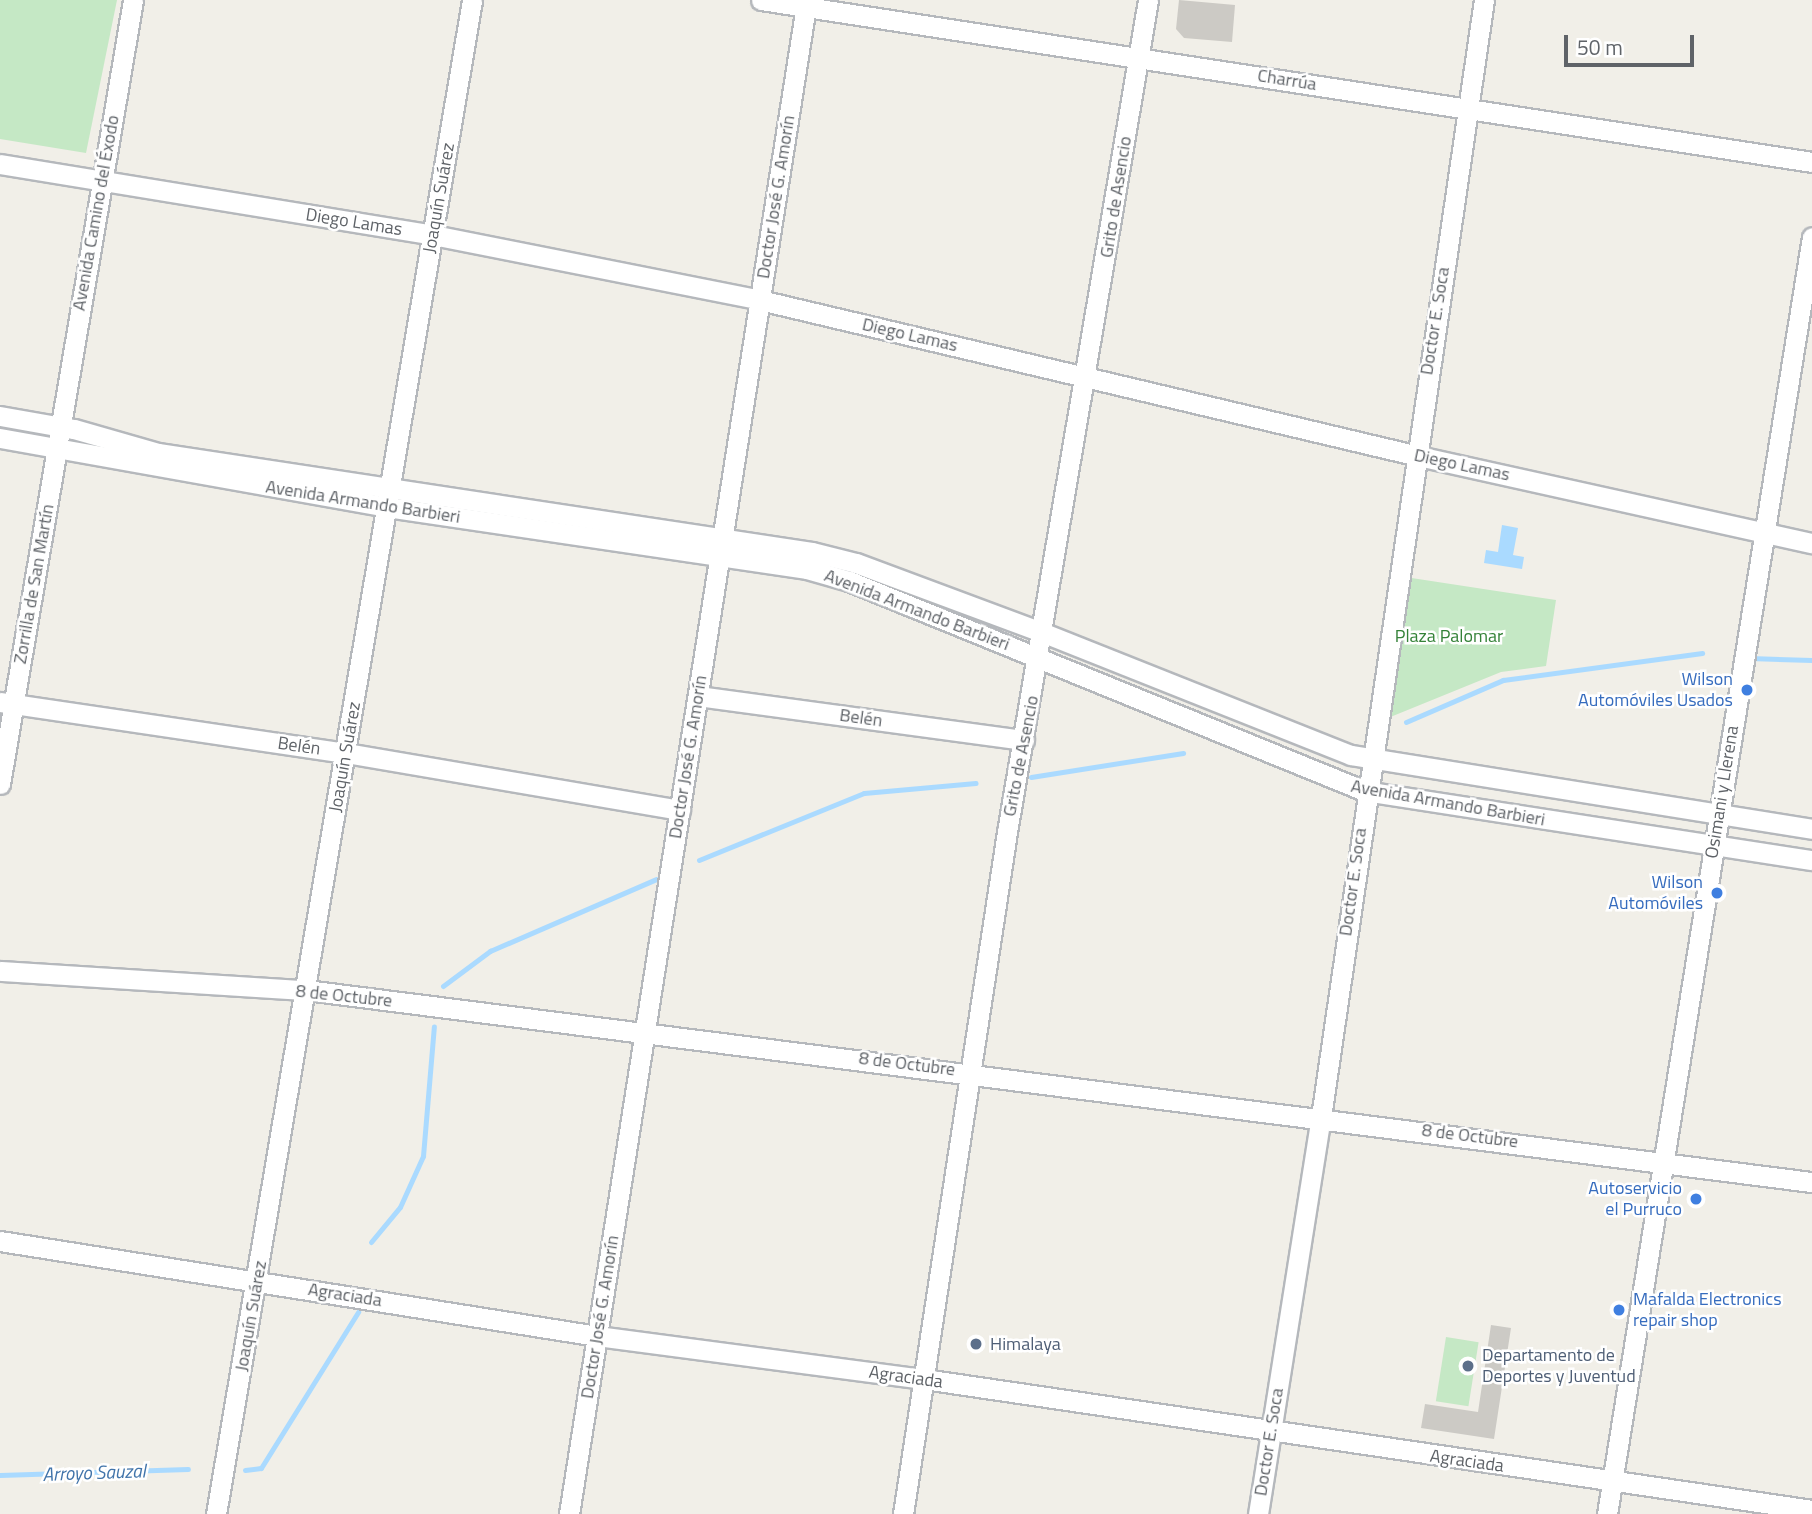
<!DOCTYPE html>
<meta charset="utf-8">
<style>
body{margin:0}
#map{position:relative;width:1812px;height:1514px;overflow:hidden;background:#f1efe8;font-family:"Titillium Web",sans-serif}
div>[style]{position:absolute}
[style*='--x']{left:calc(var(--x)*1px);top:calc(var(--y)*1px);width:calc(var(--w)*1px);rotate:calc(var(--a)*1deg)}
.green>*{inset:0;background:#c5e8c5;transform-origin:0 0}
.water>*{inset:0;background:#aadaff}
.stream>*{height:5px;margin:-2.5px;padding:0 2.5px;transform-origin:2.5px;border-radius:2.5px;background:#aadaff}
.building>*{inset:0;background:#cccac5}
.roads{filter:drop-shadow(2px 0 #b5b8bc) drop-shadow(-2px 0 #b5b8bc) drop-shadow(0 2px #b5b8bc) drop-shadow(0 -2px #b5b8bc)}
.minor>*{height:19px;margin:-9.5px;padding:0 9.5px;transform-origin:9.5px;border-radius:9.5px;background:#fff}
.dots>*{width:19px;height:19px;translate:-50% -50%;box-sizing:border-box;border:4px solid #fff;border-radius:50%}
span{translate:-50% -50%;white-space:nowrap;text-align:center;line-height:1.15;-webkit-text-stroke:5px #fff;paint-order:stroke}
.street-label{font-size:18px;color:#5f6368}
.park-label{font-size:18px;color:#348238}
.shop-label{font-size:18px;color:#366cbe}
.right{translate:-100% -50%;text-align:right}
.left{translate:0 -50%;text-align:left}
.service-label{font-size:18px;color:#4e5e75}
.water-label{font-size:19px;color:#4174aa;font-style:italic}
.scale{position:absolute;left:1564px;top:35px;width:130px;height:32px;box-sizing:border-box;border:4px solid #5f6368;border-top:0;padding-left:9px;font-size:21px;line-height:24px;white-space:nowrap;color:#5f6368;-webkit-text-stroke:5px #fff;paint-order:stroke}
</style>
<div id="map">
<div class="green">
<div style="clip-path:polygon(0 0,117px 0,86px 153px,0 139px)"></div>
<div style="clip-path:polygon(1405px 577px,1556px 600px,1546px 666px,1501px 672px,1383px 720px)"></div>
<div style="left:1446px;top:1337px;width:33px;height:65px;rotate:9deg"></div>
</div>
<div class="water">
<div style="clip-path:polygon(1502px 525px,1518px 528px,1513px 555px,1524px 557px,1522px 569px,1484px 563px,1486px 550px,1498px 552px)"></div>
</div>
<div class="stream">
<div style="--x:1749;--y:658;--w:63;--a:1.8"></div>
<div style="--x:1406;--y:722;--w:106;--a:-23.4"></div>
<div style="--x:1503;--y:680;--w:201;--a:-7.7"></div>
<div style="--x:1031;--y:777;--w:154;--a:-9"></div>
<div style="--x:699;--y:860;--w:178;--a:-22.1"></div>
<div style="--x:864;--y:793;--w:112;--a:-5.1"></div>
<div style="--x:443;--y:986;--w:59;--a:-36.7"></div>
<div style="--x:490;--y:951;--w:181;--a:-23.4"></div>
<div style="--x:371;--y:1242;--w:45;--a:-50.4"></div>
<div style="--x:400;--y:1207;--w:56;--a:-65.7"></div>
<div style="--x:423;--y:1156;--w:130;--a:-85.2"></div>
<div style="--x:245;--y:1470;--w:16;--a:-7"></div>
<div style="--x:261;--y:1468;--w:184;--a:-58.1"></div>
<div style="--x:0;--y:1475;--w:188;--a:-1.8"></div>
</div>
<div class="building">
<div style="clip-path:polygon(1179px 0,1235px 5px,1232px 42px,1184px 38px,1176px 29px)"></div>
<div style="clip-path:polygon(1491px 1325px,1511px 1328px,1494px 1439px,1421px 1428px,1425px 1404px,1478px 1412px)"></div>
</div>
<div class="roads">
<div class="minor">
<div style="--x:761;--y:0;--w:1063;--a:8.76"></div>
<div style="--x:0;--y:164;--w:439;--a:9.3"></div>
<div style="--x:433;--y:235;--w:333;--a:11.2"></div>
<div style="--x:760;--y:300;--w:672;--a:13.33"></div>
<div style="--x:1414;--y:455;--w:408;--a:12.5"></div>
<div style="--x:0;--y:416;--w:75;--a:10"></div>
<div style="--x:74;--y:429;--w:87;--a:15.9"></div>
<div style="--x:158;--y:453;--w:661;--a:8.61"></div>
<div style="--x:812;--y:552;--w:45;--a:14"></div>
<div style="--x:856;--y:563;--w:201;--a:20.4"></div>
<div style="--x:1044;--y:633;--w:330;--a:21.7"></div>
<div style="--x:1351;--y:755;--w:467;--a:9.1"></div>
<div style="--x:0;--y:438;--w:393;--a:10.1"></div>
<div style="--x:387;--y:507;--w:425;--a:8.4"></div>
<div style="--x:807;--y:569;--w:44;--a:15.9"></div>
<div style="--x:849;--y:581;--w:557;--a:22.15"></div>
<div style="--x:1365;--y:791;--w:452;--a:8.8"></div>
<div style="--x:698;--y:696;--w:329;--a:7.7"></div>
<div style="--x:0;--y:702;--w:350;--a:8.4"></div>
<div style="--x:346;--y:753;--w:339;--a:9.7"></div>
<div style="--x:0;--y:784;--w:795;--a:-80.37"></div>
<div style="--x:0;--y:971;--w:307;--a:3.6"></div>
<div style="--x:306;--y:990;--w:1518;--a:7.27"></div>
<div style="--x:0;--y:1241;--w:605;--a:9.04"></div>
<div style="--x:597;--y:1336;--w:330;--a:7.5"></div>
<div style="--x:924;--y:1379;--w:898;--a:8.39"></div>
<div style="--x:216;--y:1514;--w:1535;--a:-80.4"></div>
<div style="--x:569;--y:1514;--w:1533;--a:-81.07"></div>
<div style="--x:903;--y:1514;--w:690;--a:-81.33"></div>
<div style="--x:1007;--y:832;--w:844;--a:-80.38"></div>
<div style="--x:1258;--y:1514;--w:402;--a:-81"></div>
<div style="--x:1321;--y:1117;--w:1129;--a:-81.7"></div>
<div style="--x:1607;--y:1514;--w:1293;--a:-80.88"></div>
</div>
</div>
<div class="dots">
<div style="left:1747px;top:690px;background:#3f7fe0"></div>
<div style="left:1717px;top:893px;background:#3f7fe0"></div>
<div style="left:1696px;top:1199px;background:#3f7fe0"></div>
<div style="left:1619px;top:1310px;background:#3f7fe0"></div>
<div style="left:976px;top:1344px;background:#5c6f8a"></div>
<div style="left:1468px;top:1366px;background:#5c6f8a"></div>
</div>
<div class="street-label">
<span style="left:1287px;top:80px;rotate:9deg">Charrúa</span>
<span style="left:776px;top:197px;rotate:-81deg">Doctor José G. Amorín</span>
<span style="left:1116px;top:197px;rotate:-81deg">Grito de Asencio</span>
<span style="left:439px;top:198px;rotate:-80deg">Joaquín Suárez</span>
<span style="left:96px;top:213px;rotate:-80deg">Avenida Camino del Éxodo</span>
<span style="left:354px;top:222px;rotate:9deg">Diego Lamas</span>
<span style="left:1435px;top:321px;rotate:-81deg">Doctor E. Soca</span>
<span style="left:910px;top:335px;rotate:13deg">Diego Lamas</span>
<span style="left:1462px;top:465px;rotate:12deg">Diego Lamas</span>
<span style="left:363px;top:502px;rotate:9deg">Avenida Armando Barbieri</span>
<span style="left:34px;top:584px;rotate:-80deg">Zorrilla de San Martín</span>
<span style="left:917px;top:610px;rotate:21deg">Avenida Armando Barbieri</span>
<span style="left:861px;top:718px;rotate:8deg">Belén</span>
<span style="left:299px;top:746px;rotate:8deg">Belén</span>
<span style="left:1021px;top:756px;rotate:-79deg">Grito de Asencio</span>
<span style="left:345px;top:757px;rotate:-80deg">Joaquín Suárez</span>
<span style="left:688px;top:757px;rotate:-81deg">Doctor José G. Amorín</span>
<span style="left:1722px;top:792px;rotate:-81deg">Osimani y Llerena</span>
<span style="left:1448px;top:803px;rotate:10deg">Avenida Armando Barbieri</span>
<span style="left:1353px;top:882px;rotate:-82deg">Doctor E. Soca</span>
<span style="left:344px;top:996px;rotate:6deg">8 de Octubre</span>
<span style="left:907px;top:1064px;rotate:7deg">8 de Octubre</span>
<span style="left:1470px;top:1136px;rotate:7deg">8 de Octubre</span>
<span style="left:345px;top:1295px;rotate:9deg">Agraciada</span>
<span style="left:251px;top:1316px;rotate:-80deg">Joaquín Suárez</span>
<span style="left:600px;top:1317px;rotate:-81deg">Doctor José G. Amorín</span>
<span style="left:906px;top:1377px;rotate:8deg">Agraciada</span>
<span style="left:1269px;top:1442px;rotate:-81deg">Doctor E. Soca</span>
<span style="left:1467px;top:1461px;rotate:8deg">Agraciada</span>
</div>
<div class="park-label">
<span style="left:1449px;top:636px">Plaza Palomar</span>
</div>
<div class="shop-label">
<span class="right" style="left:1733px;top:690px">Wilson<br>Automóviles Usados</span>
<span class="right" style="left:1703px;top:893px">Wilson<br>Automóviles</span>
<span class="right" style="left:1682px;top:1199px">Autoservicio<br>el Purruco</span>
<span class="left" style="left:1633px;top:1310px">Mafalda Electronics<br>repair shop</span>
</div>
<div class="service-label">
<span class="left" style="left:990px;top:1344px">Himalaya</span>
<span class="left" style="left:1482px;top:1366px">Departamento de<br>Deportes y Juventud</span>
</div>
<div class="water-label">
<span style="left:94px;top:1472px;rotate:-2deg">Arroyo Sauzal</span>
</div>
<div class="scale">50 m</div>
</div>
